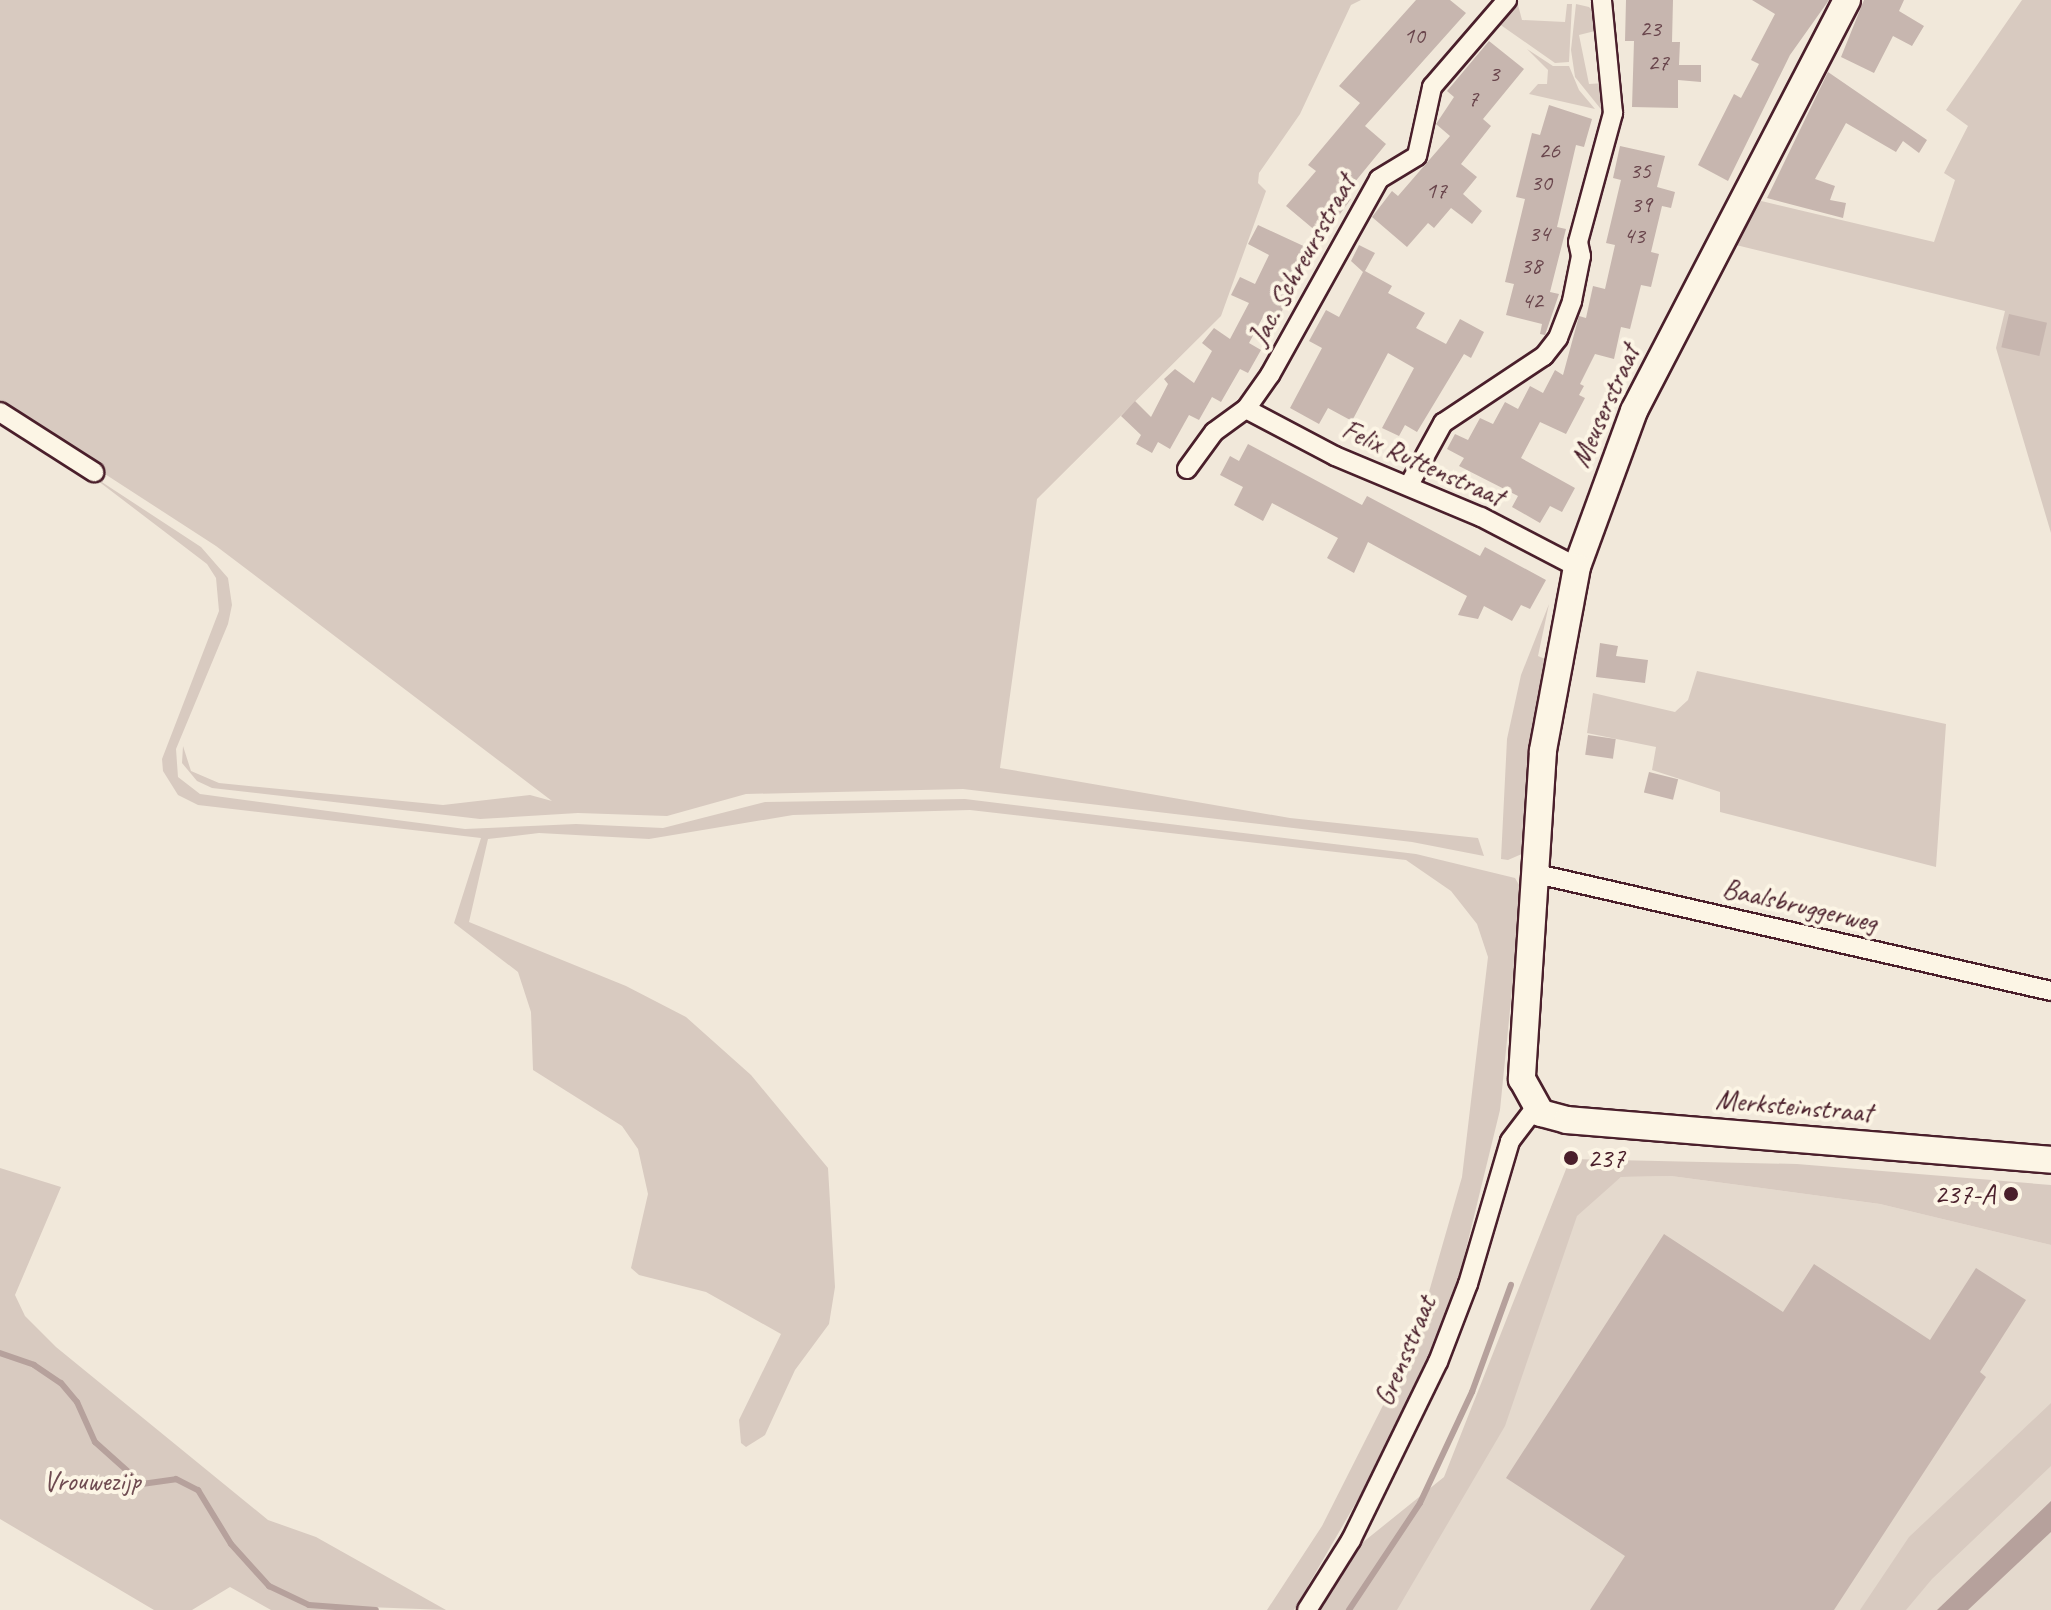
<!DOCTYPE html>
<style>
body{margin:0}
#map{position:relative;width:2051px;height:1610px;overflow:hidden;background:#f1e8da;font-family:Caveat,sans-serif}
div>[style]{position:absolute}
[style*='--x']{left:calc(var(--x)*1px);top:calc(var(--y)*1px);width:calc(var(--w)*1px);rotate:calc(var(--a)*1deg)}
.built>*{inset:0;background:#e4d9cd}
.green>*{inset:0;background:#d8cac0}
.water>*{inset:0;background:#b6a19c}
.stream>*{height:6px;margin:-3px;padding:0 3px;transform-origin:3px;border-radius:3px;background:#b6a19c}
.building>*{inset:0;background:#c7b6af;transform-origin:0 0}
.roads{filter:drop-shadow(2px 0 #4a1f2b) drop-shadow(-2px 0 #4a1f2b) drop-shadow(0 2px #4a1f2b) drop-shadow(0 -2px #4a1f2b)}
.street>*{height:18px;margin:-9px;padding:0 9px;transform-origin:9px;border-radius:9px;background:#fcf5e5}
.secondary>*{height:26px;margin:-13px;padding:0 13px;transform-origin:13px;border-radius:13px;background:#fcf5e5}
.dots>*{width:22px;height:22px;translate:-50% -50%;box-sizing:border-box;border:4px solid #fcf5e5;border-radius:50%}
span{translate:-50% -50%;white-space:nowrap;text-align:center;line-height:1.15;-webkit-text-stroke:8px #fcf5e5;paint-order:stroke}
.number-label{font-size:24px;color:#69454c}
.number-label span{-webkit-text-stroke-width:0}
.street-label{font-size:28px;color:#4a1f2b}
.poi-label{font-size:28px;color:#4a1f2b}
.left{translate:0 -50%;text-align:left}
.right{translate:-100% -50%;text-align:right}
.park-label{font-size:28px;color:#6e4a50}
</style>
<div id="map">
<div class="built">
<div style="clip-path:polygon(1671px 1176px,1880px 1204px,2051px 1245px,2051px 1610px,1367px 1610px,1470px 1474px,1567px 1221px,1621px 1177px)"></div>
</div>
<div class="green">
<div style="clip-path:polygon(0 0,1361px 0,1351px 5px,1300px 114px,1259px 173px,1258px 183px,1266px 191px,1221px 316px,1037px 499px,1000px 768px,1290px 818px,1478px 838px,1484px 856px,1412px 842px,963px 789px,746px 794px,667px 816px,578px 813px,480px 819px,212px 788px,197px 781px,182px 763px,183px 746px,191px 771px,219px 783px,443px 805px,530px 795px,552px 801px,216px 546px,0 406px)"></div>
<div style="clip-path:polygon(2022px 0,2051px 0,2051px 533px,1996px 348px,2005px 311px,1736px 245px,1757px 200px,1934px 242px,1955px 180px,1944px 173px,1968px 126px,1946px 110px)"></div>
<div style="clip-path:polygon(1517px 1px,1522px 20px,1565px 22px,1567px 4px,1572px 4px,1569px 62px,1555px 63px,1495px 21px)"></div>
<div style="clip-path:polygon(1576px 4px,1589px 7px,1598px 17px,1599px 30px,1579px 35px,1589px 84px,1605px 83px,1604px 113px,1575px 77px,1571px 50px)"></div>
<div style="clip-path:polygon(1527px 49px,1553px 66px,1569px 66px,1579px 90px,1595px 109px,1529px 94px,1538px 84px,1547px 84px,1548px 70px)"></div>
<div style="clip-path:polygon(85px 471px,201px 547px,228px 578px,232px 605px,228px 624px,176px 749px,178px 777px,200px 794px,465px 829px,576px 824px,663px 828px,765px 802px,965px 799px,1416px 854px,1515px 878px,1522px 890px,1500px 1110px,1457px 1286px,1399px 1428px,1294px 1610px,1267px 1610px,1322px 1526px,1414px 1344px,1462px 1177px,1488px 957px,1477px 924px,1451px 891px,1406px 860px,970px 810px,793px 815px,649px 839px,539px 833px,488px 839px,469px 922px,626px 986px,686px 1017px,751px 1075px,828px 1168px,835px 1287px,829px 1324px,795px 1370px,765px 1435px,746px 1447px,741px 1443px,739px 1420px,781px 1334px,706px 1292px,639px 1275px,631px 1268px,648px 1194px,638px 1149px,622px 1126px,533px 1070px,531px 1012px,518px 972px,454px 923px,481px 838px,198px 805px,178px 795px,163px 771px,162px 759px,219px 611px,216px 578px,207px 564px)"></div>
<div style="clip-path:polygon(1549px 604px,1538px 656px,1545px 659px,1524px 853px,1508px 860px,1501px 859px,1507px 739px,1521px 675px)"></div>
<div style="clip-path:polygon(1697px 671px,1946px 724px,1936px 867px,1720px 812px,1720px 792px,1652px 770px,1656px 747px,1587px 733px,1593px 693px,1675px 712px,1688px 700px)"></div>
<div style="clip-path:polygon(1570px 1159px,1797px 1164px,2051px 1185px,2051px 1245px,1880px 1204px,1671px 1176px,1621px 1177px,1577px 1216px,1505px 1426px,1397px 1610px,1320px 1610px,1362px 1543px,1444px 1477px)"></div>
<div style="clip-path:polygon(0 1168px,61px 1187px,15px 1295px,25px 1316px,56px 1347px,268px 1520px,316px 1537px,446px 1610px,315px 1605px,269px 1585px,312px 1606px,375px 1610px,271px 1610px,230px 1587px,192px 1610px,154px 1610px,0 1519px)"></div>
<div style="clip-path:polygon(2051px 1403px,2051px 1466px,1932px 1579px,1906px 1610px,1860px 1610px,1909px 1537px)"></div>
</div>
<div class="water">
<div style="clip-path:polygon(2051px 1501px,2051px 1532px,1968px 1610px,1937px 1610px)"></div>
</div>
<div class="stream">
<div style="--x:0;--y:1353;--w:36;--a:19"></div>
<div style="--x:34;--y:1365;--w:32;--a:34"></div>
<div style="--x:61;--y:1383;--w:25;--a:50"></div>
<div style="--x:77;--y:1402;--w:44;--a:65.8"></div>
<div style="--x:95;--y:1442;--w:63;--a:41.8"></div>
<div style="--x:142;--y:1484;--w:34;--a:-8"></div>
<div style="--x:176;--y:1479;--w:25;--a:27"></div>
<div style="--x:198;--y:1490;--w:63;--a:58.6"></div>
<div style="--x:231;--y:1544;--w:57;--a:47.9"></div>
<div style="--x:269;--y:1586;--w:44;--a:25.4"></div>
<div style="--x:309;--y:1605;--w:67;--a:4.3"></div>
<div style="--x:1349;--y:1610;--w:128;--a:-56.4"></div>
<div style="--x:1420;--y:1503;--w:123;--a:-64.9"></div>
<div style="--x:1472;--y:1392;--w:114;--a:-70"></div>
</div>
<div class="building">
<div style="clip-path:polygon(1416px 0,1450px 0,1466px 13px,1365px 126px,1386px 144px,1345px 194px,1351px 199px,1323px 237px,1286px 206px,1316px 171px,1308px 165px,1360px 103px,1339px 86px)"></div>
<div style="clip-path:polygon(1626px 0,1673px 0,1672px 42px,1680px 42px,1679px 65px,1701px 65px,1701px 82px,1678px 80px,1678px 108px,1632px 107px,1634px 41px,1625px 41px)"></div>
<div style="clip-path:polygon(1752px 0,1829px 0,1790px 55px,1728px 181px,1698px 165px,1734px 94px,1741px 98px,1759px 64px,1751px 60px,1775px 14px)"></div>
<div style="clip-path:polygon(1864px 0,1904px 0,1899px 11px,1924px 26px,1912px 46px,1893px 36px,1874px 73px,1841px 57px)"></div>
<div style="clip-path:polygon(1489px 41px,1524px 69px,1483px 119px,1491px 126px,1461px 164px,1477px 177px,1463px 194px,1482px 211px,1472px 224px,1451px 208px,1434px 228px,1428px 223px,1407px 247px,1372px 217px,1392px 191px,1398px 196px,1450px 136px,1436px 124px,1454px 97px,1447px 91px)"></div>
<div style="clip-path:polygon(1828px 72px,1927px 140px,1919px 153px,1903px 141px,1896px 152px,1846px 123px,1815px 179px,1835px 186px,1830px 200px,1846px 203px,1843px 218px,1767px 198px)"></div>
<div style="clip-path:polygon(1549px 105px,1592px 119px,1584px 147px,1576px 145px,1557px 227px,1566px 229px,1550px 292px,1559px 294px,1545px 335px,1540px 334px,1542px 324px,1506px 315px,1514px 284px,1505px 282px,1525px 199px,1516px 197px,1532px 133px,1540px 135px)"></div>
<div style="clip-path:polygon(1620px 146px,1665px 156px,1657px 187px,1675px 192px,1671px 208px,1662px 206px,1651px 252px,1659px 254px,1651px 287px,1641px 285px,1630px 329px,1621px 327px,1614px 359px,1595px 354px,1580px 384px,1584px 386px,1579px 395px,1585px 398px,1566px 434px,1540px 422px,1521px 458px,1575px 488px,1562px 512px,1550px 506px,1540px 523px,1512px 507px,1518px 496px,1459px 466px,1464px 458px,1447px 449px,1455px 434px,1468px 440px,1480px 418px,1493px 424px,1505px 402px,1518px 409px,1530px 386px,1543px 393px,1555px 370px,1563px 375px,1579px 316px,1586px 318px,1593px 286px,1605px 289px,1615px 245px,1606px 243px,1621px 180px,1613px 178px)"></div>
<div style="clip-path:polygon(1258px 225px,1310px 249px,1288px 298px,1277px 322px,1264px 315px,1249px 343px,1261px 350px,1248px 373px,1240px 369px,1221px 402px,1212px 397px,1199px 420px,1189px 415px,1170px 449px,1158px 442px,1152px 453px,1136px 444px,1141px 435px,1121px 416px,1135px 401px,1151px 417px,1168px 384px,1164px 379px,1175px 369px,1194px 383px,1212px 351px,1202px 343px,1214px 328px,1230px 339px,1249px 303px,1231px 295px,1240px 277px,1255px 284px,1269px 255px,1248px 244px)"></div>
<div style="clip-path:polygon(1359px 245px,1375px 253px,1365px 271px,1392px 286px,1388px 293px,1425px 313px,1416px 328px,1446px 344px,1460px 319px,1484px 332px,1471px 358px,1464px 354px,1417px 432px,1405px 425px,1399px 436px,1382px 428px,1414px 368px,1388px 353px,1352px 421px,1328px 408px,1319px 424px,1290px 408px,1322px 348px,1309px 341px,1326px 310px,1339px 317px,1363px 272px,1351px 261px)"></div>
<div style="left:2009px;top:314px;width:39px;height:34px;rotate:13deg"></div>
<div style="clip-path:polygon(1248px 444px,1362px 505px,1367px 496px,1480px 556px,1485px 547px,1546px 580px,1530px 609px,1521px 605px,1512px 621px,1484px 606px,1478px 619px,1458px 615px,1467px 596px,1368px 542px,1354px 573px,1327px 558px,1338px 538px,1272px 503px,1263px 521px,1234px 505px,1243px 487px,1220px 475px,1230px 456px,1239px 461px)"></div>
<div style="clip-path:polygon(1600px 643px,1618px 646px,1616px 656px,1648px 660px,1645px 683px,1596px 677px)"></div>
<div style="left:1588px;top:735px;width:28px;height:20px;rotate:8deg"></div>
<div style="left:1649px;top:772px;width:30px;height:21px;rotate:14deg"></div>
<div style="clip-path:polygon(1664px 1234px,1783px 1312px,1814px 1264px,1930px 1340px,1976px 1268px,2026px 1300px,1980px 1372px,1986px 1377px,1834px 1610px,1590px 1610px,1625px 1556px,1506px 1478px)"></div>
</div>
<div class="roads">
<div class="street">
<div style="--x:1246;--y:409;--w:101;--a:27.8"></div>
<div style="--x:1335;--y:456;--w:158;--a:22.7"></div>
<div style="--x:1481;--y:517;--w:108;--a:27.5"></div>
<div style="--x:0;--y:412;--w:112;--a:32.6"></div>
<div style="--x:1187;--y:469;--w:46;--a:-53.9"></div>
<div style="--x:1214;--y:432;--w:39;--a:-36"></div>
<div style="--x:1246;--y:409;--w:42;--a:-54.8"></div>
<div style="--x:1270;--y:375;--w:224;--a:-60.9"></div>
<div style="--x:1379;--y:179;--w:44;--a:-31.2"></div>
<div style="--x:1417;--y:156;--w:71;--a:-77.7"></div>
<div style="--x:1432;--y:87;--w:115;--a:-49.2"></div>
<div style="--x:1409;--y:485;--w:71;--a:-61.3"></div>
<div style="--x:1443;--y:423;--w:121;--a:-33.6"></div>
<div style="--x:1544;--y:356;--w:23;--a:-52"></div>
<div style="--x:1558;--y:338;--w:40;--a:-69"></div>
<div style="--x:1572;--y:301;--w:46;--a:-78.7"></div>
<div style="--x:1581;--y:256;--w:14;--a:-102"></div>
<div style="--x:1578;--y:242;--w:134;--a:-74.8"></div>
<div style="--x:1613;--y:113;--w:114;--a:-95.6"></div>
<div style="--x:1537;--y:874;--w:527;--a:12.82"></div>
<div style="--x:1307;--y:1610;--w:83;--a:-57.8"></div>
<div style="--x:1351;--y:1540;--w:198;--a:-64"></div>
<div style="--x:1438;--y:1362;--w:84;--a:-69"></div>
<div style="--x:1468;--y:1284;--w:149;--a:-73.6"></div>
<div style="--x:1510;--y:1141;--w:43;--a:-52.6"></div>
</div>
<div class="secondary">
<div style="--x:1847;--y:0;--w:463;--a:117.4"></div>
<div style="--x:1634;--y:411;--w:166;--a:110.1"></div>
<div style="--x:1577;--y:567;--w:187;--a:100.5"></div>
<div style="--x:1543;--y:751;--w:329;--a:93.7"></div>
<div style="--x:1522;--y:1079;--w:39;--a:61"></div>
<div style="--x:1541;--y:1113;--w:27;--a:15"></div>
<div style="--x:1567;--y:1120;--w:486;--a:4.7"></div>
</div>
</div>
<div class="dots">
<div style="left:1571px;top:1158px;background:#4a1f2b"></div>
<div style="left:2011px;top:1194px;background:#4a1f2b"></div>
</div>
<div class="number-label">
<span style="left:1650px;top:29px">23</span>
<span style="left:1414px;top:36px">10</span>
<span style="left:1658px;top:63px">27</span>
<span style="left:1494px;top:74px">3</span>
<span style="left:1473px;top:99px">7</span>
<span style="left:1549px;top:151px">26</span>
<span style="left:1640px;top:171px">35</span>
<span style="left:1541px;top:183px">30</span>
<span style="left:1436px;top:191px">17</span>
<span style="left:1641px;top:205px">39</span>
<span style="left:1539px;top:234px">34</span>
<span style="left:1634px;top:236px">43</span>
<span style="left:1531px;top:266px">38</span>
<span style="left:1532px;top:301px">42</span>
</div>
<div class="street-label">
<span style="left:1302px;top:260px;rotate:-61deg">Jac. Schreursstraat</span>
<span style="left:1605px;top:406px;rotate:-66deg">Meuserstraat</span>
<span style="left:1423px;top:463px;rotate:24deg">Felix Ruttenstraat</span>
<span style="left:1800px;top:905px;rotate:13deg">Baalsbruggerweg</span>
<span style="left:1794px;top:1106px;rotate:5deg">Merksteinstraat</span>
<span style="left:1405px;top:1351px;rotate:-67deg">Grensstraat</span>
</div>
<div class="poi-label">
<span class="left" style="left:1587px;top:1158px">237</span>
<span class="right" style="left:1995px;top:1194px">237-A</span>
</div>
<div class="park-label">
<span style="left:92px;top:1481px">Vrouwezijp</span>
</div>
</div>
